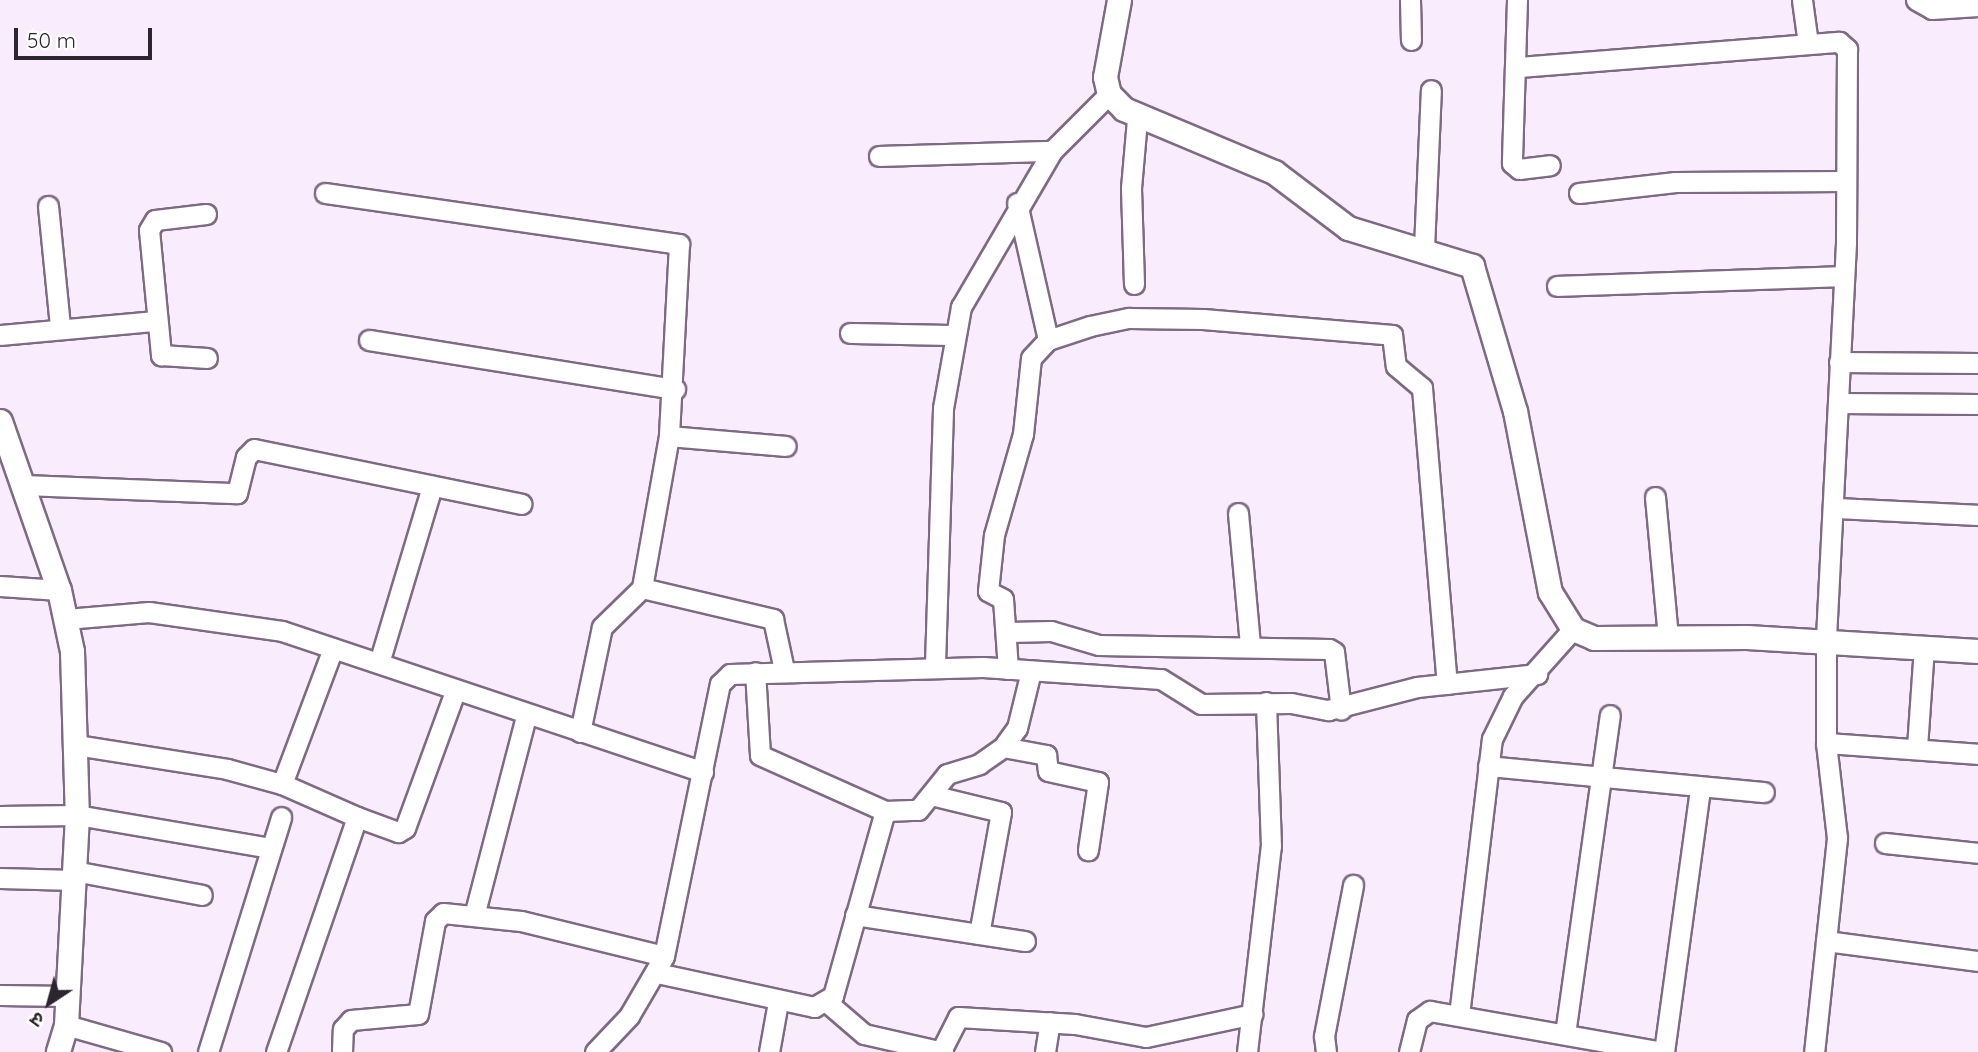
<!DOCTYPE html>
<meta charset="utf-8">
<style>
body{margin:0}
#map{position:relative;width:1978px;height:1052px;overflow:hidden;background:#f9ecfc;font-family:Quicksand,"Noto Sans Devanagari",sans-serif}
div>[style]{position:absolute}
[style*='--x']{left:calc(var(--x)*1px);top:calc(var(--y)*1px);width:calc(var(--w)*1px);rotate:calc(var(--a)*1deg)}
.roads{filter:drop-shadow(2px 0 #7e6b83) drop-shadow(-2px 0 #7e6b83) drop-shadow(0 2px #7e6b83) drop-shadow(0 -2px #7e6b83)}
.minor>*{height:19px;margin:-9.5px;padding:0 9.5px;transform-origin:9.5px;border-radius:9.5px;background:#fff}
.tertiary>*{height:23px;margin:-11.5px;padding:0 11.5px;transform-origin:11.5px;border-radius:11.5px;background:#fff}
span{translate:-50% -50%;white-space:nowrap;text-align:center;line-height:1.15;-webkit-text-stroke:7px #fff;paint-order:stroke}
.north{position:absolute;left:14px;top:968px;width:70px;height:70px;-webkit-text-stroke:5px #fff;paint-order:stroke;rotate:216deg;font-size:19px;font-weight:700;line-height:28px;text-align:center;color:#2c242e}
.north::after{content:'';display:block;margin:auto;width:24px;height:32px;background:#2c242e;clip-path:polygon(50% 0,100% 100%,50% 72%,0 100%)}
.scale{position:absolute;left:14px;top:28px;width:138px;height:32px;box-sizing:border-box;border:4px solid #2c242e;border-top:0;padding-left:9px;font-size:21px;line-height:24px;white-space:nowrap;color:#2c242e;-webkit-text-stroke:5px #fff;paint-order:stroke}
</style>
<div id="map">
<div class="roads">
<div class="minor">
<div style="--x:1410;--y:0;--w:40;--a:88.6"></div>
<div style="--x:1517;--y:0;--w:163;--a:91.8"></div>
<div style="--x:1512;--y:163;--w:9;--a:41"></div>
<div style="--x:1519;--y:169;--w:31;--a:-7"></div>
<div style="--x:1802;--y:0;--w:44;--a:82.2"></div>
<div style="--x:1916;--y:0;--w:18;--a:29"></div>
<div style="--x:1932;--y:9;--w:46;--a:-3.7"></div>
<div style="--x:1519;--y:67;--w:321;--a:-4.5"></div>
<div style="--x:1839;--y:42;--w:11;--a:41"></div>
<div style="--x:1847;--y:49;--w:194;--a:90.3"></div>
<div style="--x:1846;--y:243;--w:399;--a:92.9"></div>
<div style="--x:1826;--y:641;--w:102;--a:90"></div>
<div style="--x:1826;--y:743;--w:96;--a:83.4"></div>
<div style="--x:1837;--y:838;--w:215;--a:96.1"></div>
<div style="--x:879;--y:156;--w:173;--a:-1.7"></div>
<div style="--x:325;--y:193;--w:358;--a:8.2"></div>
<div style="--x:679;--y:244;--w:192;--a:93"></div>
<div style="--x:669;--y:436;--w:154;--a:100.1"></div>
<div style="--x:642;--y:588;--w:135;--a:13.3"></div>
<div style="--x:773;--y:619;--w:52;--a:77.8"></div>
<div style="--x:1579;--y:193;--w:97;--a:-6.5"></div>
<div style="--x:1675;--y:182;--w:170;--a:-0.3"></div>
<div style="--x:1017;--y:203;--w:140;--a:77.2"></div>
<div style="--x:48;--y:206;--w:122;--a:84.3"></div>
<div style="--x:206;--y:214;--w:51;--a:173.3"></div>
<div style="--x:155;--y:220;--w:12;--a:121"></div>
<div style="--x:149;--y:230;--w:126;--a:84.5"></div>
<div style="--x:161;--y:355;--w:46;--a:3.7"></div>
<div style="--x:1424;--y:248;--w:158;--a:-87.5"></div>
<div style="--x:1134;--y:284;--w:96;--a:-91.8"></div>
<div style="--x:1131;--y:188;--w:69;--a:-85"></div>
<div style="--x:1557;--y:286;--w:286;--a:-2"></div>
<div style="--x:850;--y:333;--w:102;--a:1.1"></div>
<div style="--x:0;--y:335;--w:155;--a:-5.2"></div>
<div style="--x:369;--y:340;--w:310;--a:9.1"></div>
<div style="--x:1839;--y:362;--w:139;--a:0.4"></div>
<div style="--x:1838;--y:403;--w:140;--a:0.4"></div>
<div style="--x:669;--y:436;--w:117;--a:4.9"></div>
<div style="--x:24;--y:485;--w:213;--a:2.2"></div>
<div style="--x:237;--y:493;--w:37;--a:-76"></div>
<div style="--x:246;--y:457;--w:11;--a:-45"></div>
<div style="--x:254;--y:449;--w:273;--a:11.6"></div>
<div style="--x:1655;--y:497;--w:142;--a:84.7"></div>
<div style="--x:1836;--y:508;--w:142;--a:2.8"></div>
<div style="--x:1238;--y:513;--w:133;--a:84.8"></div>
<div style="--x:0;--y:586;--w:59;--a:3.9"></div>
<div style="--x:66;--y:619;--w:83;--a:-4.8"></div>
<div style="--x:149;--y:612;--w:134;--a:8.1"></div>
<div style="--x:282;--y:631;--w:444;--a:18.5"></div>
<div style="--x:1009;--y:632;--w:42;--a:-1.4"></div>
<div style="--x:1051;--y:631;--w:50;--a:16.3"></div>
<div style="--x:1099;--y:645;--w:230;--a:1"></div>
<div style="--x:1329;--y:649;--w:6;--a:31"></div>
<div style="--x:1334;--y:652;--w:58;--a:83.1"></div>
<div style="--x:379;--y:663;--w:185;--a:-73.3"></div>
<div style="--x:935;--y:664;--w:256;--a:-88.2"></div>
<div style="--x:943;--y:408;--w:103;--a:-79.9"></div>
<div style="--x:961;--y:307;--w:181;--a:-59.7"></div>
<div style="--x:1052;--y:151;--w:81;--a:-45"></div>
<div style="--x:1008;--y:669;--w:70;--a:-94.1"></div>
<div style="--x:1003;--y:599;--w:17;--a:-152"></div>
<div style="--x:988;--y:591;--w:56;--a:-83.9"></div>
<div style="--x:994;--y:535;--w:105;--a:-74"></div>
<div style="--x:1023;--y:434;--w:76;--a:-84"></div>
<div style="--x:1031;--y:358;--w:25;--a:-47"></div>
<div style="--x:1048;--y:340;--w:44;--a:-18.4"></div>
<div style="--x:1090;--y:326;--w:40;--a:-12"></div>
<div style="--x:1129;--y:318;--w:74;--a:0.8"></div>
<div style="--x:1203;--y:319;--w:190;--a:4.8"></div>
<div style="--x:1392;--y:335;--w:31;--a:83"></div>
<div style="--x:1396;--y:366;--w:34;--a:40"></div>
<div style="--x:1422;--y:388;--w:297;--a:85.2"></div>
<div style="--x:580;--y:732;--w:107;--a:-78.2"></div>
<div style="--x:602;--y:627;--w:56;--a:-44.3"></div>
<div style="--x:1826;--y:743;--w:152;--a:4.1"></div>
<div style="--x:76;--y:745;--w:153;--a:9"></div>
<div style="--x:227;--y:769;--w:57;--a:15.3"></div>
<div style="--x:282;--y:784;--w:82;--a:23.7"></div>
<div style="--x:357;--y:817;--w:249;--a:109"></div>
<div style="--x:1003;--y:747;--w:44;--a:10.5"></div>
<div style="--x:1046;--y:755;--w:16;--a:83"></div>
<div style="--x:1048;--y:771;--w:51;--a:12.4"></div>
<div style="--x:1098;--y:782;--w:69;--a:98.4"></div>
<div style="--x:1917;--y:747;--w:101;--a:-86"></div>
<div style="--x:1488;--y:766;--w:277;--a:5.4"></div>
<div style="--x:282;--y:784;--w:145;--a:-69.4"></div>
<div style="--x:931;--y:795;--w:72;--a:13.7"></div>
<div style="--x:1001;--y:812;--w:124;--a:100.2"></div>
<div style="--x:885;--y:811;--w:33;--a:-2"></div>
<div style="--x:918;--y:810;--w:46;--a:-51.1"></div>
<div style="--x:947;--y:774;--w:34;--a:-17"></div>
<div style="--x:979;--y:764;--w:29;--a:-35"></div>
<div style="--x:1003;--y:747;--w:24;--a:-54"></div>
<div style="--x:1017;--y:728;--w:59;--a:-76.2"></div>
<div style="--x:0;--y:816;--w:77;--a:-0.7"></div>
<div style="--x:77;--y:815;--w:197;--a:9.7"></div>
<div style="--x:357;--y:817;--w:44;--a:20.1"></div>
<div style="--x:398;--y:832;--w:8;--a:-30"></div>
<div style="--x:405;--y:828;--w:146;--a:-69.9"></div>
<div style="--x:1885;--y:843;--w:94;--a:6.1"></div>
<div style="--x:74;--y:871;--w:130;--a:10.6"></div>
<div style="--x:0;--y:878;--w:74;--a:1.5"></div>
<div style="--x:475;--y:912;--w:203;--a:-75.4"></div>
<div style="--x:855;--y:915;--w:172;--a:8.7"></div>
<div style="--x:1826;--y:941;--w:153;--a:7.5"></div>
<div style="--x:657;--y:973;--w:161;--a:12.2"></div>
<div style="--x:814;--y:1007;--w:22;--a:-30"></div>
<div style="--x:833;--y:996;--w:192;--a:-74.3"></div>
<div style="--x:885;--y:811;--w:137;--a:-155.9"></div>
<div style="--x:760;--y:755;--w:83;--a:-93.4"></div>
<div style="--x:0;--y:995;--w:67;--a:0.9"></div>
<div style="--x:829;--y:1004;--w:46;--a:40.6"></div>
<div style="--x:864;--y:1034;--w:81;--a:12.8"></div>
<div style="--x:1459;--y:1015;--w:278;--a:-83.2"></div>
<div style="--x:1492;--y:739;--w:48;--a:-64"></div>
<div style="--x:1513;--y:696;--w:90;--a:-48.2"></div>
<div style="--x:66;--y:1025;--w:99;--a:15.9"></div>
<div style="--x:1565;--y:1034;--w:322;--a:-82"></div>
<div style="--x:942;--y:1049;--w:36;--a:-63"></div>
<div style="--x:958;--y:1017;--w:117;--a:3.4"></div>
<div style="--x:1075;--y:1024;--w:72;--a:10.4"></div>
<div style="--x:1146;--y:1037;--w:109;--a:-12.1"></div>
<div style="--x:208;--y:1052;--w:246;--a:-72.7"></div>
<div style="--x:342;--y:1052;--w:23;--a:-88"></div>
<div style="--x:343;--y:1029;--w:12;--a:-48"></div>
<div style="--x:351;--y:1020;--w:67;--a:-5.1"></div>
<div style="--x:418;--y:1014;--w:95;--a:-79.6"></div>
<div style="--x:435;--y:921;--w:11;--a:-45"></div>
<div style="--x:443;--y:913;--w:78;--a:5.9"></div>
<div style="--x:521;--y:921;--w:147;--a:13.8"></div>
<div style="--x:595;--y:1052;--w:50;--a:-46.6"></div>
<div style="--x:629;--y:1016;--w:69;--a:-59.7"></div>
<div style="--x:664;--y:956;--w:278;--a:-78.4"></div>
<div style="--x:720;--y:684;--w:14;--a:-45"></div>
<div style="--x:730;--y:674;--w:253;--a:-1.6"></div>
<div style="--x:983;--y:667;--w:178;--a:3.9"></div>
<div style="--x:1161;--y:679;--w:47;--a:32"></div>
<div style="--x:1201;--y:704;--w:90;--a:-0.6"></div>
<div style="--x:1291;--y:703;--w:38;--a:11"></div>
<div style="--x:1328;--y:710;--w:92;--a:-14.5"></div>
<div style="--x:1417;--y:687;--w:121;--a:-6.2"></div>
<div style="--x:769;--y:1052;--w:51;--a:-79.8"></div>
<div style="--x:1045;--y:1052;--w:30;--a:-81"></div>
<div style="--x:1247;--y:1052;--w:207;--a:-83.4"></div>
<div style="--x:1271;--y:846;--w:144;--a:-92"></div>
<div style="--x:1326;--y:1052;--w:16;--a:-97"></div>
<div style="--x:1324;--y:1036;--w:154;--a:-79.1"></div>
<div style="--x:1409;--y:1052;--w:33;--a:-76"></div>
<div style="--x:1417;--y:1020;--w:16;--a:-35"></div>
<div style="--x:1430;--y:1011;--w:236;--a:10"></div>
<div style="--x:1664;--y:1052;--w:265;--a:-82.2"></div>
</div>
<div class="tertiary">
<div style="--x:1119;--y:0;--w:78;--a:100.3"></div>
<div style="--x:1105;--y:77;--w:17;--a:77"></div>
<div style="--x:1109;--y:94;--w:21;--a:45"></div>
<div style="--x:1124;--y:109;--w:163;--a:22.8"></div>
<div style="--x:1274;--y:172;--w:93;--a:37.1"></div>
<div style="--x:1348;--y:228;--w:130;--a:17"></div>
<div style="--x:1472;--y:266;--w:151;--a:73.5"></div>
<div style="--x:1515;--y:411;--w:184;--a:79.1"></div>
<div style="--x:1550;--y:592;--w:44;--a:58.1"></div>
<div style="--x:1573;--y:629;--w:23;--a:23"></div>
<div style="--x:1594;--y:638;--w:153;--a:-0.4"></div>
<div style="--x:1747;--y:637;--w:231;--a:3.5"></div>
<div style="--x:0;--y:421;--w:179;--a:70.8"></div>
<div style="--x:59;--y:590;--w:62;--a:78"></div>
<div style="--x:72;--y:651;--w:164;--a:88.3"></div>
<div style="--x:77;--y:815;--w:210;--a:93"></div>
<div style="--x:66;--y:1025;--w:28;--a:107"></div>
</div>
</div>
<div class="north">उ</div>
<div class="scale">50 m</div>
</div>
